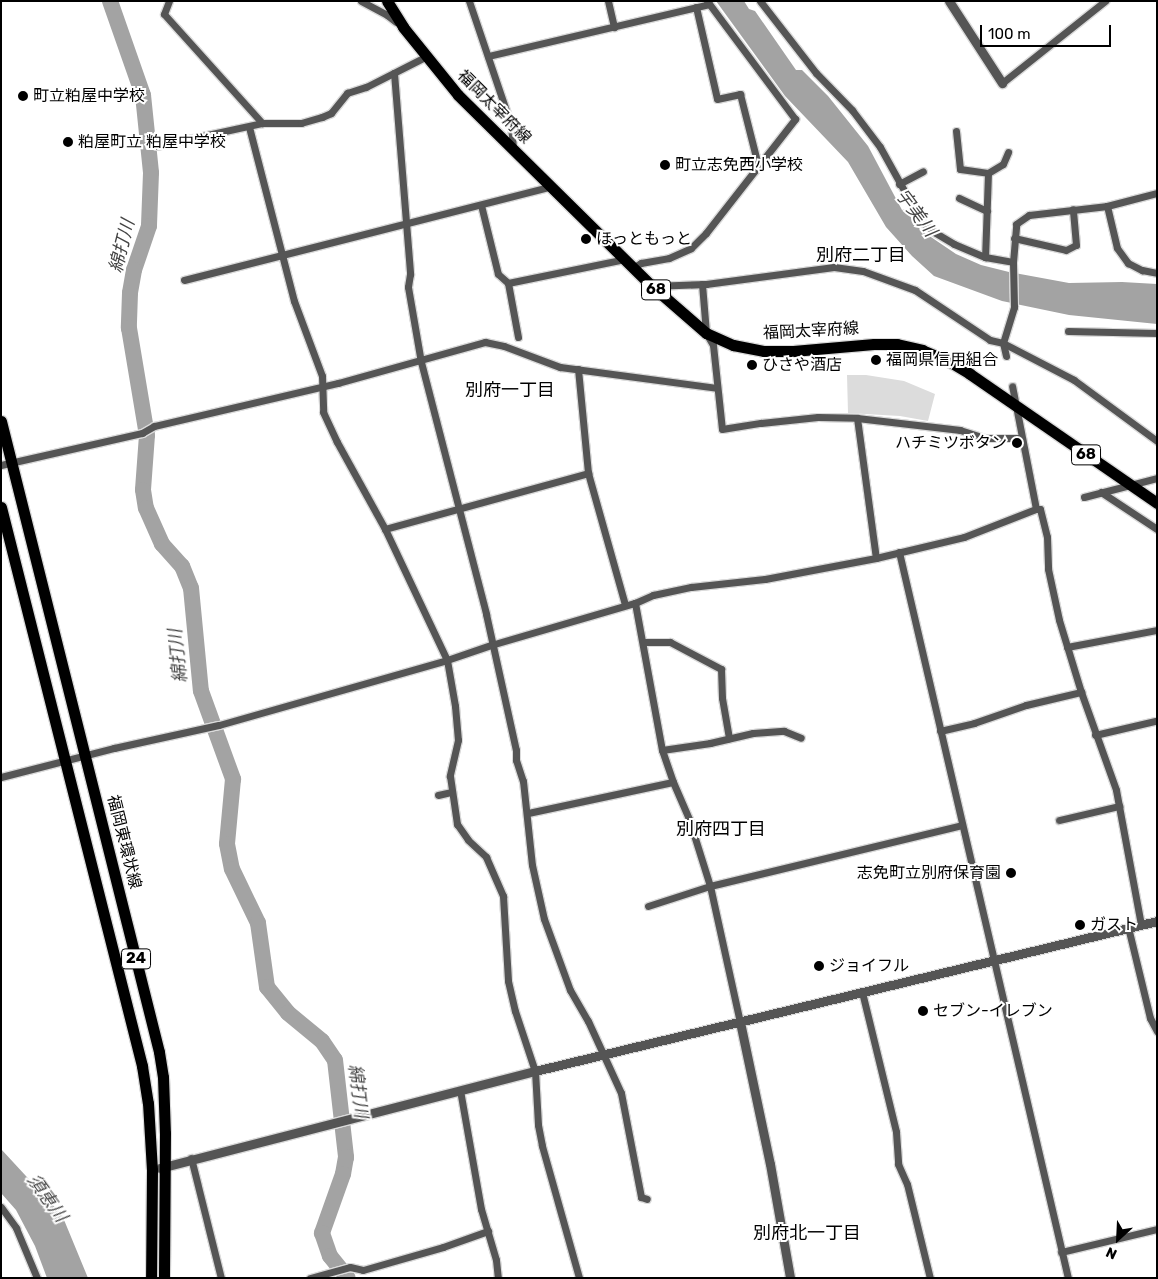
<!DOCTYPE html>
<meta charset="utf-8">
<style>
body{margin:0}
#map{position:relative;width:1158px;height:1279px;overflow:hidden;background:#fff;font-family:Rubik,"Noto Sans JP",sans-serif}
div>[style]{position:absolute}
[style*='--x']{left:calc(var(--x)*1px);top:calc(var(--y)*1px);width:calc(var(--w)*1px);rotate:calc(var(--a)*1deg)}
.green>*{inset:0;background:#dcdcdc}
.water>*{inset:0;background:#a3a3a3}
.river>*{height:16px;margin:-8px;padding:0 8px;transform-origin:8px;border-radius:8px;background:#a3a3a3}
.roads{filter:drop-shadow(1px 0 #dbdbdb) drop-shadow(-1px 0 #dbdbdb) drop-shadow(0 1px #dbdbdb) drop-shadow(0 -1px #dbdbdb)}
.minor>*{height:7px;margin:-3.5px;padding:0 3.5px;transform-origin:3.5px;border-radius:3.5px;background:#555}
.tertiary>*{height:9px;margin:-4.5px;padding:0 4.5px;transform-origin:4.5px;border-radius:4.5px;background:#555}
.primary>*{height:11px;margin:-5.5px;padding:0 5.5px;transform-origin:5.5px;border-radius:5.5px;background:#000}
.dots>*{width:14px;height:14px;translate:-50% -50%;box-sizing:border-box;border:2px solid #fff;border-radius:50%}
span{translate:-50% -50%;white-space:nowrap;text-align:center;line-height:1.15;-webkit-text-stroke:4px #fff;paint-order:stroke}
.shield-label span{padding:1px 4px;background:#fff;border:1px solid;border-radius:4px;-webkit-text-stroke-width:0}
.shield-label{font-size:15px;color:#000;font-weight:700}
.poi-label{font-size:16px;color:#000}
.left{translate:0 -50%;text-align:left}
.right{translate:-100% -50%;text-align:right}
.street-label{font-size:16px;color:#000}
.water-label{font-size:18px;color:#444;font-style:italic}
.neighbourhood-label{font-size:18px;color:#000}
.frame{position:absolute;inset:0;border:2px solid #000;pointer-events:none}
.north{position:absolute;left:1093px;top:1214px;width:50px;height:50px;-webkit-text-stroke:4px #fff;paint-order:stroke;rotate:205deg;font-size:14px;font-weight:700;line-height:20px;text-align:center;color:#000}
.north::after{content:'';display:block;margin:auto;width:18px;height:22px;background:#000;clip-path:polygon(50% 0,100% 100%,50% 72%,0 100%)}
.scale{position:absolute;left:980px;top:25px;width:131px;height:22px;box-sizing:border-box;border:2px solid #000;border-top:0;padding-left:6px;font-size:15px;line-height:18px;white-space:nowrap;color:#000;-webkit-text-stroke:4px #fff;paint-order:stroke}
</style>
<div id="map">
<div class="green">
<div style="clip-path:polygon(847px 375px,866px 375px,904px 381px,935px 394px,928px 421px,900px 416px,848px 413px)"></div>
</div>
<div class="water">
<div style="clip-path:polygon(716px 1px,744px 1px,749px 9px,755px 11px,796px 70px,802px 70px,828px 96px,868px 146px,902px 210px,907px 209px,913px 222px,922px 231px,956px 254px,981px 265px,1009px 272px,1069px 283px,1122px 282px,1157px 284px,1157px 324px,1069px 315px,1002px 301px,934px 276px,912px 256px,886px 227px,848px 162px,785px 96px)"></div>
<div style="clip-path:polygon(1px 1149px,62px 1215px,88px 1278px,47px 1278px,35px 1246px,16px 1210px,1px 1193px)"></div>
</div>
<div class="river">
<div style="--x:110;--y:1;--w:100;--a:70.7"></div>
<div style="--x:143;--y:95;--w:78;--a:84.1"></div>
<div style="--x:151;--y:173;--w:53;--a:92.2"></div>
<div style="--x:149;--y:226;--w:46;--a:108.8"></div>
<div style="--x:134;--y:270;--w:23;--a:100"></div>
<div style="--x:130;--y:293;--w:35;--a:92"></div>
<div style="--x:129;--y:328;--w:109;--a:80.5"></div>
<div style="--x:147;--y:435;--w:55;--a:94.2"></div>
<div style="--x:143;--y:490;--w:18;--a:81"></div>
<div style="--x:146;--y:508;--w:39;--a:66"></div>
<div style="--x:162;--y:544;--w:30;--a:48"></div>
<div style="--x:182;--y:566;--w:24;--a:68"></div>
<div style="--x:191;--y:588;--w:103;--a:84.5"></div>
<div style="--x:201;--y:691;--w:94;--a:70"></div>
<div style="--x:233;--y:779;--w:65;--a:95.3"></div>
<div style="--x:227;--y:844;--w:25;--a:79"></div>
<div style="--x:232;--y:869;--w:60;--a:64.3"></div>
<div style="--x:258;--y:923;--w:65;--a:82"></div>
<div style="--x:267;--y:987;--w:33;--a:51"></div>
<div style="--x:288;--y:1013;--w:44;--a:39.5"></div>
<div style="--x:322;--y:1041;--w:23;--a:56"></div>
<div style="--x:335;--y:1060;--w:98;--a:83.5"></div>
<div style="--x:346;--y:1157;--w:17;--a:100"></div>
<div style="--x:343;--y:1174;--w:63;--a:109.6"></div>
<div style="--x:322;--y:1233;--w:24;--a:71"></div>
<div style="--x:330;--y:1256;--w:28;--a:51"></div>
</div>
<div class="roads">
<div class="minor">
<div style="--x:169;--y:1;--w:14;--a:111"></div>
<div style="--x:164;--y:14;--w:147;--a:48"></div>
<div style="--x:361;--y:1;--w:30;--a:28"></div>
<div style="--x:387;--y:15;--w:11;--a:38"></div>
<div style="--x:469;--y:1;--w:131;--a:71.3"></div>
<div style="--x:511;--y:125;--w:24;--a:85"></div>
<div style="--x:608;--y:1;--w:27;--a:77"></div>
<div style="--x:760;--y:1;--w:91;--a:52.1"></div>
<div style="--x:816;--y:73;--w:52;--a:45.8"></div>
<div style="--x:852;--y:110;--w:46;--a:52.9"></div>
<div style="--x:880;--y:147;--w:85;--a:61"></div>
<div style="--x:921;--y:221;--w:17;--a:40"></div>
<div style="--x:934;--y:232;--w:23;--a:31"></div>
<div style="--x:954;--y:244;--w:34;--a:23"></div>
<div style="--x:985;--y:257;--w:28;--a:10"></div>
<div style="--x:696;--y:7;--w:94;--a:77.1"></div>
<div style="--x:717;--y:99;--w:24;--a:-12"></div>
<div style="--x:740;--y:94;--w:73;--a:75.8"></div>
<div style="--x:488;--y:56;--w:227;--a:-13.2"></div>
<div style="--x:394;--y:73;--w:202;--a:85.4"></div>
<div style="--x:410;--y:274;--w:13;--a:99"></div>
<div style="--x:408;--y:287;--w:76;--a:80.2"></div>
<div style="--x:421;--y:362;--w:260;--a:75.5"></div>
<div style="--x:486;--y:614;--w:139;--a:77.6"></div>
<div style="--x:516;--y:750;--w:10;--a:90"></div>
<div style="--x:516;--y:760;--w:22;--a:72"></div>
<div style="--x:523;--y:781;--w:84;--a:83.9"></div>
<div style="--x:532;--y:865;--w:55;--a:77.5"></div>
<div style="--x:544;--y:919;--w:76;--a:69.9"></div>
<div style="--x:570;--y:990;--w:36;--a:60"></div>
<div style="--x:588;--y:1021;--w:79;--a:65.4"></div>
<div style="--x:621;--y:1093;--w:106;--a:79.1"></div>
<div style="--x:641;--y:1197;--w:6;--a:18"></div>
<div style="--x:1002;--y:83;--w:132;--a:-38.5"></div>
<div style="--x:249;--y:127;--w:180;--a:75.5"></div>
<div style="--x:294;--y:301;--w:80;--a:69.5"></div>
<div style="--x:322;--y:376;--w:36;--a:88"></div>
<div style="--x:323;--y:412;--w:33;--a:65"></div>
<div style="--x:337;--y:442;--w:99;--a:61.1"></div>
<div style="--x:385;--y:529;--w:145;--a:64.7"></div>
<div style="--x:447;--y:660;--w:47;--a:80.1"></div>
<div style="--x:455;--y:706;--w:34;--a:85"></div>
<div style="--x:458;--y:740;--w:37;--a:103"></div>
<div style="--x:450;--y:776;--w:49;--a:81.7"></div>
<div style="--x:457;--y:824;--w:19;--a:55"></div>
<div style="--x:468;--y:840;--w:25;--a:43"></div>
<div style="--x:486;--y:857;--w:43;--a:66.4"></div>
<div style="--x:503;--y:896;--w:85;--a:86.6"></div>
<div style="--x:508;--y:981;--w:31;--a:77"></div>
<div style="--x:515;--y:1011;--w:63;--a:71.6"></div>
<div style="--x:535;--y:1071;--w:54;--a:86.8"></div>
<div style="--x:538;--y:1125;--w:21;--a:79"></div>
<div style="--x:542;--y:1146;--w:137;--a:74.3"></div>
<div style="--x:956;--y:131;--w:38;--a:84"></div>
<div style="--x:960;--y:169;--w:28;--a:8"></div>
<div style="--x:988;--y:173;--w:84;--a:92"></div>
<div style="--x:156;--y:146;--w:108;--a:-12.2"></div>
<div style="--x:262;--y:123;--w:39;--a:0"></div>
<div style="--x:301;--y:123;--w:22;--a:-16"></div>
<div style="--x:322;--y:117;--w:10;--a:-24"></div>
<div style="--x:331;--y:113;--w:26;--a:-51"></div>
<div style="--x:347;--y:93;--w:20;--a:-18"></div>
<div style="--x:366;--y:87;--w:66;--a:-27"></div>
<div style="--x:988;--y:173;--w:17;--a:-31"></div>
<div style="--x:1003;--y:164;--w:13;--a:-67"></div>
<div style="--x:899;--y:184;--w:27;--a:-28"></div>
<div style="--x:959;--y:198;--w:31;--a:25"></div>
<div style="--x:481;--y:205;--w:71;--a:76.2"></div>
<div style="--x:498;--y:274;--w:13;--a:42"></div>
<div style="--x:508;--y:283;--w:55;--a:79.5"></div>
<div style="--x:1107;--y:206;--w:43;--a:76.6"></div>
<div style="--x:1117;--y:248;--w:19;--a:54"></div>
<div style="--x:1128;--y:263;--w:16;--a:27"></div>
<div style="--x:1142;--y:270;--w:15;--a:11"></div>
<div style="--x:1014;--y:238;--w:53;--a:13"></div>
<div style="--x:1066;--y:250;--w:11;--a:-27"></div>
<div style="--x:1076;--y:245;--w:36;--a:-95"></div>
<div style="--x:634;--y:267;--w:8;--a:-30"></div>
<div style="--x:641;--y:263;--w:28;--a:-10"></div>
<div style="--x:669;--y:258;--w:24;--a:-24"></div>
<div style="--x:691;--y:248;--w:21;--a:-45"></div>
<div style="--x:706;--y:233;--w:145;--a:-52"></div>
<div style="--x:795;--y:119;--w:147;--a:-126.7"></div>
<div style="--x:184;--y:280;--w:380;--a:-14.3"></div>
<div style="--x:508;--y:283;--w:119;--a:-11.6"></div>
<div style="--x:702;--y:284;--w:49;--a:85.3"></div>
<div style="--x:706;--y:333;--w:14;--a:60"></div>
<div style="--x:713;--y:345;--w:84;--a:83.9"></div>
<div style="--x:722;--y:429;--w:39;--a:-9"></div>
<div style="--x:761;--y:423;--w:57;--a:-6"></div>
<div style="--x:818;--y:417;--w:39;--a:1"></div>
<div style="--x:857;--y:418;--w:104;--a:6.6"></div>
<div style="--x:960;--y:430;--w:26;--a:18"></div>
<div style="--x:985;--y:438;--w:36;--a:0"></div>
<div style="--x:652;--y:286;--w:54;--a:-2.1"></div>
<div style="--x:706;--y:284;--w:129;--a:-7.6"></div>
<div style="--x:834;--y:267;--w:29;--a:8"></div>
<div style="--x:863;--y:271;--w:55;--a:20.1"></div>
<div style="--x:915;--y:290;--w:90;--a:33.7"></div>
<div style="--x:990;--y:340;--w:13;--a:13"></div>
<div style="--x:1003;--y:343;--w:80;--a:27.5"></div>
<div style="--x:1074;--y:380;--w:103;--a:36.3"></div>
<div style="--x:1068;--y:331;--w:89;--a:1.3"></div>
<div style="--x:1006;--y:356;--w:13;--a:-103"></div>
<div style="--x:1003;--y:343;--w:38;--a:-73"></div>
<div style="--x:1014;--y:307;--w:45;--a:-91.3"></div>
<div style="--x:1013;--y:262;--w:38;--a:-85"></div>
<div style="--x:1016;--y:224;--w:16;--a:-35"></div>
<div style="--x:1029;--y:215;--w:79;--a:-6.6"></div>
<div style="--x:1107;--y:206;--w:52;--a:-14.6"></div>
<div style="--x:578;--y:369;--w:104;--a:84.5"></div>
<div style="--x:588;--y:473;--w:137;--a:74.3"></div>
<div style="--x:857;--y:418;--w:141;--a:82.3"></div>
<div style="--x:1;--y:465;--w:145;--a:-12.8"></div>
<div style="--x:142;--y:433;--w:14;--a:-30"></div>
<div style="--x:154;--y:426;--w:189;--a:-13.2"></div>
<div style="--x:338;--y:383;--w:153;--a:-15.6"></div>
<div style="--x:485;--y:342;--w:19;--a:12"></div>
<div style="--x:504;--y:346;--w:60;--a:20.6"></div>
<div style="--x:560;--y:367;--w:158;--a:7.6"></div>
<div style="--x:1101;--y:492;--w:67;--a:33.5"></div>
<div style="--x:1084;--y:497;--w:75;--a:-14.6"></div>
<div style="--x:1036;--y:509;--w:4;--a:0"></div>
<div style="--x:1040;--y:509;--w:29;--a:76"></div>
<div style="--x:1047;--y:537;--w:32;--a:88"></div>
<div style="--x:1048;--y:569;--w:52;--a:77.8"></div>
<div style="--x:1059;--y:620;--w:75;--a:73"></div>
<div style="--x:1081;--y:692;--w:104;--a:70.3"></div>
<div style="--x:1116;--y:790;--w:137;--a:79.5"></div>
<div style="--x:385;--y:529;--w:211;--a:-15.4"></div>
<div style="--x:899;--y:552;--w:745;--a:76.9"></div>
<div style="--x:635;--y:603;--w:149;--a:79.6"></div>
<div style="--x:662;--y:750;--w:34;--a:71"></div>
<div style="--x:673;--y:782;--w:40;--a:66.6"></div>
<div style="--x:689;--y:819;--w:70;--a:72.6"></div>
<div style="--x:710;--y:886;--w:139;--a:77.6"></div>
<div style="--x:644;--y:642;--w:26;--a:0"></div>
<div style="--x:670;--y:642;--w:58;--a:27.9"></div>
<div style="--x:721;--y:669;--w:29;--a:88"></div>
<div style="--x:722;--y:698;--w:41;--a:80.1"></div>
<div style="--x:1067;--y:647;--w:92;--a:-10.7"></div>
<div style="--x:940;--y:731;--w:35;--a:-13"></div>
<div style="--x:974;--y:723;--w:55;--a:-19.1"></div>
<div style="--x:1026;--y:705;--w:57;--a:-13.3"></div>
<div style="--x:1095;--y:735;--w:62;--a:-13.1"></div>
<div style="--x:662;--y:750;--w:49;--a:-8.3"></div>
<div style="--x:710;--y:743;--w:44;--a:-13.1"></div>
<div style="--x:753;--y:733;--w:31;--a:-4"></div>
<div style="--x:784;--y:731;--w:18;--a:22"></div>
<div style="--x:1;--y:777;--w:117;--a:-14.4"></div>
<div style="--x:114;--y:748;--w:107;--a:-12.4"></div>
<div style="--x:219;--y:725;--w:237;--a:-15.9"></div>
<div style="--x:447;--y:660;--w:46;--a:-18.8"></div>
<div style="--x:491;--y:645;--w:150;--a:-16.3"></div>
<div style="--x:635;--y:603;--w:20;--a:-24"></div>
<div style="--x:653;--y:595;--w:39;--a:-12"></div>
<div style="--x:691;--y:587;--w:74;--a:-6.2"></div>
<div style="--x:765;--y:579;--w:113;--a:-10.7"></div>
<div style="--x:876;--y:558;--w:90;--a:-13.4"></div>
<div style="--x:964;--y:537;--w:77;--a:-21.3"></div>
<div style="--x:1036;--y:509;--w:125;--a:-101"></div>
<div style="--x:438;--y:795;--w:13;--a:-13"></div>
<div style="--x:528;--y:813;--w:148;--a:-12.1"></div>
<div style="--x:1059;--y:820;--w:62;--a:-13.1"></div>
<div style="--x:648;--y:906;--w:65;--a:-17.9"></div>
<div style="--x:710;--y:886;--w:259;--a:-13.6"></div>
<div style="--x:1128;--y:927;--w:94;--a:76.4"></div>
<div style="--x:1150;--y:1018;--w:15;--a:62"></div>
<div style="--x:862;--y:992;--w:144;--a:76.3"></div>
<div style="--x:896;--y:1132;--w:32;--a:86"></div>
<div style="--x:898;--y:1164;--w:22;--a:66"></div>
<div style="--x:907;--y:1184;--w:97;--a:76.3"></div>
<div style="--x:460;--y:1090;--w:121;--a:80"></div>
<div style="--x:481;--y:1209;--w:53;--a:73.6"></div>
<div style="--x:496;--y:1260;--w:18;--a:84"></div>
<div style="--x:191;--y:1158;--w:124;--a:76"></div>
<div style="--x:1;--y:1207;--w:26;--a:54"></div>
<div style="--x:16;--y:1228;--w:54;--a:67.2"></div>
<div style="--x:1061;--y:1252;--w:99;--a:-13.5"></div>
<div style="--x:310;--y:1278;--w:41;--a:-15.4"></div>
<div style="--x:350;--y:1267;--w:13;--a:13"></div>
<div style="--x:363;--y:1270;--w:83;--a:-16"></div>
<div style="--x:443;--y:1247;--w:48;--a:-19.6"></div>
</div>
<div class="tertiary">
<div style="--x:949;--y:1;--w:98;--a:57.1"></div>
<div style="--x:740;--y:1022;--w:145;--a:78.1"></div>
<div style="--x:770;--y:1164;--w:116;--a:80"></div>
<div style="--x:160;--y:1168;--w:387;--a:-14.5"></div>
<div style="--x:535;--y:1071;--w:640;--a:-13.56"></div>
</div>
<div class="primary">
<div style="--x:387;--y:1;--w:31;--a:58"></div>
<div style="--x:403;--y:27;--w:87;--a:51"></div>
<div style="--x:458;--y:95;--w:272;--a:44.6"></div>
<div style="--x:652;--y:286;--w:72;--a:41"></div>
<div style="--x:706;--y:333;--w:30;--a:24"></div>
<div style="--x:733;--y:345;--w:32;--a:11"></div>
<div style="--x:764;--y:351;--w:29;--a:0"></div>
<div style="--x:793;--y:351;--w:81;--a:-4.9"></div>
<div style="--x:874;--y:344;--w:23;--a:0"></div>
<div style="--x:897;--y:344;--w:26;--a:13"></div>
<div style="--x:922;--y:350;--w:33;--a:23"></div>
<div style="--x:952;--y:363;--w:21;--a:31"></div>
<div style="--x:970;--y:374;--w:227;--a:34.6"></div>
<div style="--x:1;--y:421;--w:650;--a:75.94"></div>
<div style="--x:159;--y:1052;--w:25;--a:81"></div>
<div style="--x:163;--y:1077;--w:56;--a:88"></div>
<div style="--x:165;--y:1133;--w:145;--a:90.4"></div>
<div style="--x:1;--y:507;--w:577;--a:75.84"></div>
<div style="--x:142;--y:1066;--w:37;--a:81"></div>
<div style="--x:148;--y:1103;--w:67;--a:86.6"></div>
<div style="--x:152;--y:1170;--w:108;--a:90.5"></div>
</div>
</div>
<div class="dots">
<div style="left:23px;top:96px;background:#000"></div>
<div style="left:68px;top:142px;background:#000"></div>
<div style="left:665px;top:165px;background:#000"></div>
<div style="left:586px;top:239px;background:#000"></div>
<div style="left:876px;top:360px;background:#000"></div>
<div style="left:752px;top:365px;background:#000"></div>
<div style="left:1017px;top:443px;background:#000"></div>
<div style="left:1011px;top:873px;background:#000"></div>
<div style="left:1080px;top:925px;background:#000"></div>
<div style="left:819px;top:966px;background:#000"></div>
<div style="left:923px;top:1011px;background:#000"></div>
</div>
<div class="shield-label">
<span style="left:656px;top:290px">68</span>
<span style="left:1086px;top:455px">68</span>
<span style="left:136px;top:959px">24</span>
</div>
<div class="poi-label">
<span class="left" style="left:33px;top:96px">町立粕屋中学校</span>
<span class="left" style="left:78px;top:142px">粕屋町立 粕屋中学校</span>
<span class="left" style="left:675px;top:165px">町立志免西小学校</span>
<span class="left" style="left:596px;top:239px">ほっともっと</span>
<span class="left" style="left:886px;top:360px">福岡県信用組合</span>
<span class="left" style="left:762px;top:365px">ひさや酒店</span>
<span class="right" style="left:1007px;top:443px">ハチミツボタン</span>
<span class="right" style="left:1001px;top:873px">志免町立別府保育園</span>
<span class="left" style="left:1090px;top:925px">ガスト</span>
<span class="left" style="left:829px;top:966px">ジョイフル</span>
<span class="left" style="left:933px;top:1011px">セブン-イレブン</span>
</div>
<div class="street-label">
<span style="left:494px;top:107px;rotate:45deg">福岡太宰府線</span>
<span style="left:811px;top:331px;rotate:-3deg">福岡太宰府線</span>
<span style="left:124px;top:842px;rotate:76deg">福岡東環状線</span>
</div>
<div class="water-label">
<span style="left:916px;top:213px;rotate:53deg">宇美川</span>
<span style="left:122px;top:246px;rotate:-76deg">綿打川</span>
<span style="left:178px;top:656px;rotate:-96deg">綿打川</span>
<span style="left:358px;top:1091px;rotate:83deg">綿打川</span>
<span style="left:47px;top:1198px;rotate:54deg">須恵川</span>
</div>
<div class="neighbourhood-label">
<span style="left:861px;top:255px">別府二丁目</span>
<span style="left:510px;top:390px">別府一丁目</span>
<span style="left:721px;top:829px">別府四丁目</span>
<span style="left:807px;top:1233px">別府北一丁目</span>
</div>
<div class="frame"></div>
<div class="north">N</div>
<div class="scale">100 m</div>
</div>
